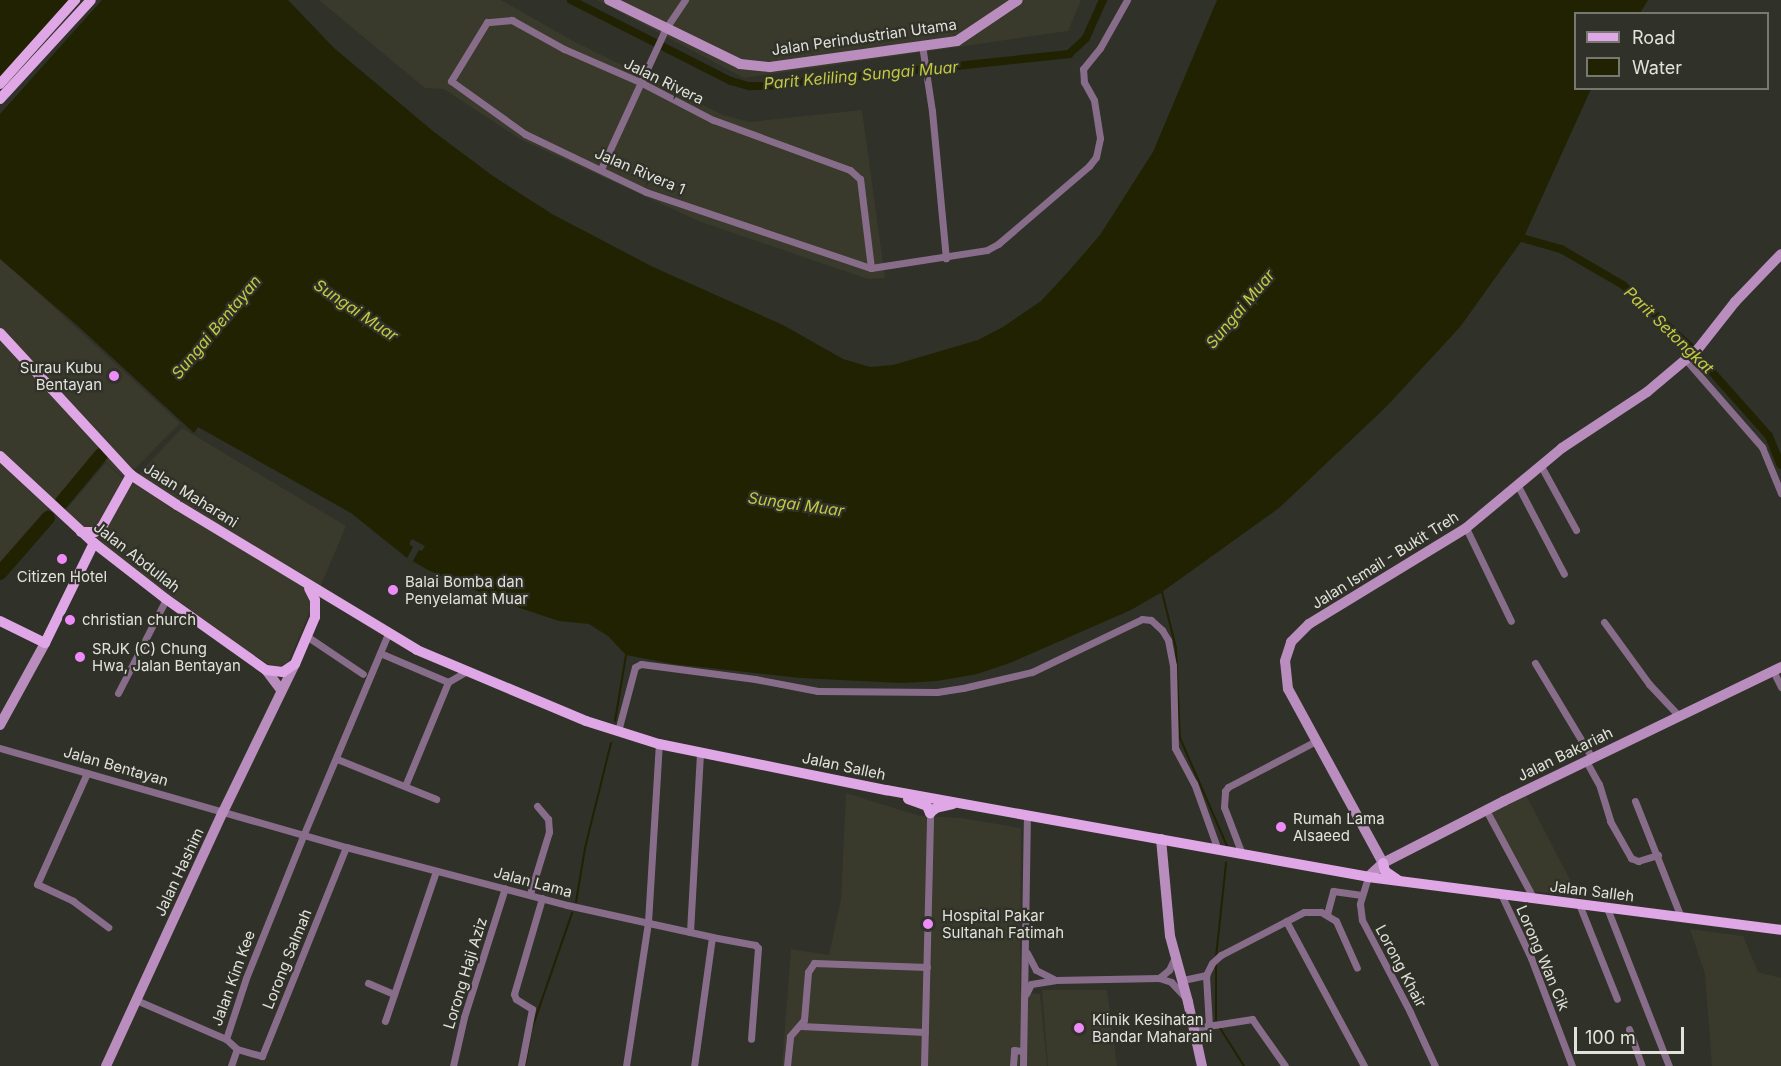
<!DOCTYPE html>
<style>
body{margin:0}
#map{position:relative;width:1781px;height:1066px;overflow:hidden;background:#303128;font-family:Inter,sans-serif}
div>[style]{position:absolute}
[style*='--x']{left:calc(var(--x)*1px);top:calc(var(--y)*1px);width:calc(var(--w)*1px);rotate:calc(var(--a)*1deg)}
.built>*{inset:0;background:#393a2b}
.water>*{inset:0;background:#202202}
.pier>*{inset:0;background:#303128}
.stream>*{height:2px;margin:-1px;padding:0 1px;transform-origin:1px;border-radius:1px;background:#202202}
.canal>*{height:8px;margin:-4px;padding:0 4px;transform-origin:4px;border-radius:4px;background:#202202}
.river>*{height:14px;margin:-7px;padding:0 7px;transform-origin:7px;border-radius:7px;background:#202202}
.street>*{height:7px;margin:-3.5px;padding:0 3.5px;transform-origin:3.5px;border-radius:3.5px;background:#886d8b}
.secondary>*{height:10px;margin:-5px;padding:0 5px;transform-origin:5px;border-radius:5px;background:#b98ebe}
.primary>*{height:10px;margin:-5px;padding:0 5px;transform-origin:5px;border-radius:5px;background:#e0a7e6}
.dots>*{width:16px;height:16px;translate:-50% -50%;box-sizing:border-box;border:3px solid #303128;border-radius:50%}
span{translate:-50% -50%;white-space:nowrap;text-align:center;line-height:1.15;-webkit-text-stroke:4.5px #303128;paint-order:stroke}
.street-label{font-size:15px;color:#e2e2dc}
.poi-label{font-size:15px;color:#e2e2dc}
.right{translate:-100% -50%;text-align:right}
.left{translate:0 -50%;text-align:left}
.water-label{font-size:16px;color:#c3c942;font-style:italic}
.legend{position:absolute;left:1574px;top:12px;width:195px;height:78px;box-sizing:border-box;background:#303128;border:2px solid #777870;margin:0;padding:8px 10px;list-style:none;font-size:18px;color:#e2e2dc}
.legend li{display:flex;align-items:center;gap:12px;height:30px}
.legend b{width:30px;border:2px solid #777870}
.scale{position:absolute;left:1574px;top:1027px;width:110px;height:27px;box-sizing:border-box;border:3px solid #e2e2dc;border-top:0;padding-left:8px;font-size:18px;line-height:21px;white-space:nowrap;color:#e2e2dc;-webkit-text-stroke:4px #303128;paint-order:stroke}
</style>
<div id="map">
<div class="built">
<div style="clip-path:polygon(319px 0,501px 0,573px 41px,723px 115px,749px 122px,862px 110px,885px 278px,868px 279px,701px 222px,520px 139px,444px 89px,425px 88px)"></div>
<div style="clip-path:polygon(597px 0,1081px 0,1068px 31px,744px 78px)"></div>
<div style="clip-path:polygon(0 258px,180px 423px,125px 479px,95px 452px,0 566px)"></div>
<div style="clip-path:polygon(182px 428px,346px 526px,288px 663px,275px 668px,260px 659px,152px 583px,64px 512px,106px 463px,131px 486px,142px 470px)"></div>
<div style="clip-path:polygon(846px 793px,920px 816px,962px 818px,1021px 828px,1020px 992px,1040px 994px,1047px 1066px,782px 1066px,791px 949px,829px 955px,841px 899px)"></div>
<div style="clip-path:polygon(1526px 795px,1579px 897px,1533px 891px,1491px 813px)"></div>
<div style="clip-path:polygon(1690px 929px,1743px 936px,1758px 972px,1781px 978px,1781px 1066px,1712px 1066px,1705px 974px)"></div>
<div style="clip-path:polygon(1042px 990px,1107px 990px,1117px 1066px,1048px 1066px)"></div>
</div>
<div class="water">
<div style="clip-path:polygon(0 0,288px 0,334px 48px,434px 132px,493px 176px,552px 214px,653px 267px,783px 325px,843px 359px,870px 367px,893px 365px,978px 340px,1003px 327px,1041px 301px,1068px 272px,1100px 235px,1153px 152px,1217px 0,1648px 0,1640px 13px,1576px 14px,1576px 88px,1591px 89px,1523px 239px,1460px 327px,1386px 407px,1279px 508px,1162px 592px,1131px 610px,1010px 663px,977px 674px,937px 681px,902px 683px,801px 678px,673px 664px,626px 655px,608px 636px,589px 624px,559px 621px,508px 604px,428px 570px,407px 558px,351px 513px,198px 427px,194px 433px,79px 327px,0 259px)"></div>
</div>
<div class="pier">
<div style="clip-path:polygon(73px 0,102px 0,0 114px,0 80px)"></div>
<div style="clip-path:polygon(412px 539px,425px 546px,422px 551px,419px 550px,411px 564px,406px 560px,413px 547px,409px 544px)"></div>
</div>
<div class="stream">
<div style="--x:1162;--y:592;--w:58;--a:76"></div>
<div style="--x:1176;--y:648;--w:90;--a:87.5"></div>
<div style="--x:1180;--y:738;--w:118;--a:66.5"></div>
<div style="--x:615;--y:721;--w:67;--a:-80.5"></div>
<div style="--x:576;--y:902;--w:55;--a:-80.5"></div>
<div style="--x:585;--y:848;--w:108;--a:-76.1"></div>
<div style="--x:1216;--y:957;--w:95;--a:-83.9"></div>
<div style="--x:1216;--y:963;--w:57;--a:90"></div>
<div style="--x:1220;--y:1028;--w:45;--a:57.7"></div>
<div style="--x:525;--y:1066;--w:36;--a:-80"></div>
<div style="--x:531;--y:1031;--w:125;--a:-70.8"></div>
</div>
<div class="canal">
<div style="--x:571;--y:0;--w:179;--a:26.9"></div>
<div style="--x:731;--y:81;--w:19;--a:16"></div>
<div style="--x:749;--y:86;--w:16;--a:0"></div>
<div style="--x:765;--y:86;--w:306;--a:-6"></div>
<div style="--x:1069;--y:54;--w:23;--a:-43"></div>
<div style="--x:1086;--y:38;--w:42;--a:-65.9"></div>
<div style="--x:1515;--y:236;--w:48;--a:15.8"></div>
<div style="--x:1561;--y:249;--w:72;--a:30.1"></div>
<div style="--x:1623;--y:285;--w:90;--a:42.7"></div>
<div style="--x:1689;--y:346;--w:120;--a:48.4"></div>
<div style="--x:1769;--y:436;--w:31;--a:68"></div>
</div>
<div class="river">
<div style="--x:62;--y:502;--w:61;--a:-50.3"></div>
<div style="--x:0;--y:573;--w:73;--a:-48.9"></div>
</div>
<div class="street">
<div style="--x:922;--y:45;--w:67;--a:81.4"></div>
<div style="--x:932;--y:111;--w:148;--a:84.6"></div>
<div style="--x:601;--y:169;--w:155;--a:-65.3"></div>
<div style="--x:666;--y:28;--w:34;--a:-56"></div>
<div style="--x:871;--y:268;--w:90;--a:-97"></div>
<div style="--x:860;--y:179;--w:13;--a:-138"></div>
<div style="--x:850;--y:170;--w:146;--a:-159.9"></div>
<div style="--x:713;--y:120;--w:82;--a:-152.5"></div>
<div style="--x:640;--y:82;--w:83;--a:-156.5"></div>
<div style="--x:564;--y:49;--w:60;--a:-150.9"></div>
<div style="--x:512;--y:20;--w:25;--a:175"></div>
<div style="--x:487;--y:22;--w:69;--a:121.4"></div>
<div style="--x:451;--y:81;--w:91;--a:35.6"></div>
<div style="--x:525;--y:134;--w:134;--a:25.6"></div>
<div style="--x:646;--y:192;--w:237;--a:18.7"></div>
<div style="--x:871;--y:268;--w:117;--a:-8.8"></div>
<div style="--x:987;--y:250;--w:13;--a:-29"></div>
<div style="--x:998;--y:244;--w:120;--a:-40.6"></div>
<div style="--x:1089;--y:166;--w:11;--a:-52"></div>
<div style="--x:1096;--y:157;--w:19;--a:-78"></div>
<div style="--x:1100;--y:138;--w:38;--a:-99"></div>
<div style="--x:1094;--y:100;--w:21;--a:-119"></div>
<div style="--x:1084;--y:82;--w:13;--a:-94"></div>
<div style="--x:1083;--y:69;--w:27;--a:-51"></div>
<div style="--x:1100;--y:48;--w:55;--a:-60.6"></div>
<div style="--x:1686;--y:360;--w:116;--a:48.9"></div>
<div style="--x:1762;--y:447;--w:50;--a:67.6"></div>
<div style="--x:1541;--y:466;--w:73;--a:61.3"></div>
<div style="--x:1518;--y:486;--w:99;--a:62.4"></div>
<div style="--x:1466;--y:528;--w:103;--a:64.2"></div>
<div style="--x:1604;--y:622;--w:77;--a:54"></div>
<div style="--x:1649;--y:684;--w:44;--a:46.8"></div>
<div style="--x:308;--y:637;--w:66;--a:33.9"></div>
<div style="--x:380;--y:653;--w:74;--a:23.1"></div>
<div style="--x:1535;--y:663;--w:111;--a:59"></div>
<div style="--x:1773;--y:671;--w:18;--a:63"></div>
<div style="--x:118;--y:693;--w:106;--a:-62.9"></div>
<div style="--x:618;--y:731;--w:66;--a:-75.1"></div>
<div style="--x:635;--y:667;--w:7;--a:-27"></div>
<div style="--x:641;--y:664;--w:115;--a:7.5"></div>
<div style="--x:755;--y:679;--w:64;--a:10.8"></div>
<div style="--x:818;--y:691;--w:119;--a:0.5"></div>
<div style="--x:937;--y:692;--w:26;--a:-9"></div>
<div style="--x:963;--y:688;--w:71;--a:-13.1"></div>
<div style="--x:1032;--y:672;--w:122;--a:-25.7"></div>
<div style="--x:1142;--y:619;--w:9;--a:6"></div>
<div style="--x:1151;--y:620;--w:15;--a:42"></div>
<div style="--x:1162;--y:630;--w:12;--a:59"></div>
<div style="--x:1168;--y:640;--w:26;--a:79"></div>
<div style="--x:1173;--y:666;--w:82;--a:88.6"></div>
<div style="--x:1175;--y:748;--w:40;--a:62"></div>
<div style="--x:1194;--y:783;--w:71;--a:70.3"></div>
<div style="--x:0;--y:748;--w:360;--a:16"></div>
<div style="--x:346;--y:847;--w:228;--a:14.7"></div>
<div style="--x:567;--y:905;--w:148;--a:12.4"></div>
<div style="--x:712;--y:937;--w:130;--a:97.9"></div>
<div style="--x:337;--y:759;--w:107;--a:22"></div>
<div style="--x:1586;--y:761;--w:26;--a:61"></div>
<div style="--x:1599;--y:784;--w:39;--a:73"></div>
<div style="--x:1610;--y:821;--w:43;--a:60.4"></div>
<div style="--x:1631;--y:858;--w:8;--a:23"></div>
<div style="--x:1638;--y:861;--w:21;--a:-17"></div>
<div style="--x:87;--y:773;--w:122;--a:114.2"></div>
<div style="--x:37;--y:884;--w:40;--a:25"></div>
<div style="--x:73;--y:901;--w:44;--a:36.6"></div>
<div style="--x:405;--y:786;--w:113;--a:-67.5"></div>
<div style="--x:448;--y:682;--w:20;--a:-30"></div>
<div style="--x:1635;--y:801;--w:125;--a:68.4"></div>
<div style="--x:1486;--y:810;--w:101;--a:61.7"></div>
<div style="--x:1242;--y:854;--w:50;--a:-111"></div>
<div style="--x:1224;--y:807;--w:16;--a:-86"></div>
<div style="--x:1225;--y:791;--w:5;--a:-53"></div>
<div style="--x:1228;--y:787;--w:99;--a:-27.6"></div>
<div style="--x:1368;--y:877;--w:28;--a:107"></div>
<div style="--x:1360;--y:904;--w:16;--a:83"></div>
<div style="--x:1362;--y:920;--w:104;--a:62.4"></div>
<div style="--x:1410;--y:1012;--w:60;--a:65.2"></div>
<div style="--x:530;--y:894;--w:65;--a:-73"></div>
<div style="--x:549;--y:832;--w:13;--a:-94"></div>
<div style="--x:548;--y:819;--w:17;--a:-130"></div>
<div style="--x:1501;--y:894;--w:71;--a:64.9"></div>
<div style="--x:1531;--y:958;--w:116;--a:69.2"></div>
<div style="--x:1579;--y:904;--w:102;--a:68.2"></div>
<div style="--x:1607;--y:908;--w:170;--a:68.6"></div>
<div style="--x:1327;--y:914;--w:24;--a:-75"></div>
<div style="--x:1333;--y:891;--w:29;--a:8"></div>
<div style="--x:1286;--y:921;--w:165;--a:61.7"></div>
<div style="--x:690;--y:932;--w:180;--a:-86.8"></div>
<div style="--x:712;--y:937;--w:44;--a:10.5"></div>
<div style="--x:755;--y:945;--w:4;--a:45"></div>
<div style="--x:758;--y:948;--w:91;--a:94.4"></div>
<div style="--x:1027;--y:953;--w:19;--a:62"></div>
<div style="--x:1036;--y:970;--w:20;--a:27"></div>
<div style="--x:1159;--y:978;--w:13;--a:-39"></div>
<div style="--x:1169;--y:970;--w:14;--a:-65"></div>
<div style="--x:1183;--y:980;--w:24;--a:-12"></div>
<div style="--x:368;--y:983;--w:28;--a:23"></div>
<div style="--x:1026;--y:994;--w:11;--a:-63"></div>
<div style="--x:1031;--y:984;--w:24;--a:-9"></div>
<div style="--x:1055;--y:980;--w:104;--a:-1.1"></div>
<div style="--x:1159;--y:978;--w:13;--a:18"></div>
<div style="--x:1171;--y:982;--w:19;--a:47"></div>
<div style="--x:136;--y:1000;--w:98;--a:23.4"></div>
<div style="--x:226;--y:1039;--w:15;--a:42"></div>
<div style="--x:237;--y:1049;--w:26;--a:16"></div>
<div style="--x:262;--y:1056;--w:225;--a:-68.1"></div>
<div style="--x:385;--y:1021;--w:158;--a:-71.2"></div>
<div style="--x:801;--y:1026;--w:124;--a:2.8"></div>
<div style="--x:1209;--y:1026;--w:51;--a:-93.4"></div>
<div style="--x:1206;--y:975;--w:13;--a:-63"></div>
<div style="--x:1212;--y:963;--w:12;--a:-42"></div>
<div style="--x:1221;--y:955;--w:93;--a:-27.4"></div>
<div style="--x:1304;--y:912;--w:17;--a:0"></div>
<div style="--x:1321;--y:912;--w:17;--a:31"></div>
<div style="--x:1336;--y:921;--w:51;--a:65.9"></div>
<div style="--x:1195;--y:1028;--w:58;--a:-9"></div>
<div style="--x:1252;--y:1019;--w:57;--a:54.9"></div>
<div style="--x:1629;--y:1029;--w:39;--a:71"></div>
<div style="--x:226;--y:1039;--w:64;--a:-71.8"></div>
<div style="--x:246;--y:978;--w:153;--a:-68.1"></div>
<div style="--x:303;--y:836;--w:219;--a:-67.2"></div>
<div style="--x:231;--y:1066;--w:18;--a:-71"></div>
<div style="--x:453;--y:1066;--w:50;--a:-77.3"></div>
<div style="--x:464;--y:1017;--w:135;--a:-72.4"></div>
<div style="--x:521;--y:1066;--w:58;--a:-79.1"></div>
<div style="--x:532;--y:1009;--w:19;--a:-148"></div>
<div style="--x:516;--y:999;--w:5;--a:-112"></div>
<div style="--x:514;--y:994;--w:100;--a:-73.7"></div>
<div style="--x:626;--y:1066;--w:146;--a:-81.3"></div>
<div style="--x:648;--y:922;--w:178;--a:-86.5"></div>
<div style="--x:787;--y:1066;--w:30;--a:-84"></div>
<div style="--x:790;--y:1036;--w:21;--a:-49"></div>
<div style="--x:804;--y:1020;--w:48;--a:-85.2"></div>
<div style="--x:808;--y:972;--w:11;--a:-56"></div>
<div style="--x:814;--y:963;--w:113;--a:2"></div>
<div style="--x:924;--y:1066;--w:253;--a:-88.6"></div>
<div style="--x:1013;--y:1066;--w:16;--a:-86"></div>
<div style="--x:1014;--y:1050;--w:9;--a:6"></div>
<div style="--x:1023;--y:1066;--w:251;--a:-89.1"></div>
</div>
<div class="secondary">
<div style="--x:609;--y:0;--w:146;--a:26"></div>
<div style="--x:740;--y:64;--w:30;--a:6"></div>
<div style="--x:770;--y:67;--w:189;--a:-7.9"></div>
<div style="--x:957;--y:41;--w:73;--a:-33.9"></div>
<div style="--x:266;--y:670;--w:26;--a:53"></div>
<div style="--x:0;--y:725;--w:94;--a:-61.2"></div>
<div style="--x:1161;--y:839;--w:97;--a:84.7"></div>
<div style="--x:1170;--y:936;--w:68;--a:74.7"></div>
<div style="--x:1188;--y:1002;--w:66;--a:77.7"></div>
<div style="--x:1383;--y:863;--w:198;--a:-118.6"></div>
<div style="--x:1288;--y:689;--w:28;--a:-96"></div>
<div style="--x:1285;--y:661;--w:20;--a:-72"></div>
<div style="--x:1291;--y:642;--w:25;--a:-45"></div>
<div style="--x:1309;--y:624;--w:184;--a:-31.4"></div>
<div style="--x:1466;--y:528;--w:125;--a:-39.8"></div>
<div style="--x:1562;--y:448;--w:102;--a:-33.4"></div>
<div style="--x:1647;--y:392;--w:67;--a:-40.1"></div>
<div style="--x:1698;--y:349;--w:60;--a:-51.8"></div>
<div style="--x:1735;--y:302;--w:66;--a:-46.2"></div>
<div style="--x:1368;--y:877;--w:21;--a:-43"></div>
<div style="--x:1383;--y:863;--w:136;--a:-27.1"></div>
<div style="--x:1504;--y:801;--w:308;--a:-25.8"></div>
<div style="--x:106;--y:1066;--w:280;--a:-65.3"></div>
<div style="--x:223;--y:812;--w:165;--a:-64.1"></div>
</div>
<div class="primary">
<div style="--x:0;--y:84;--w:113;--a:-48.2"></div>
<div style="--x:0;--y:99;--w:134;--a:-47.4"></div>
<div style="--x:0;--y:333;--w:193;--a:47.3"></div>
<div style="--x:131;--y:475;--w:55;--a:33.1"></div>
<div style="--x:177;--y:505;--w:280;--a:31.1"></div>
<div style="--x:417;--y:650;--w:183;--a:22.8"></div>
<div style="--x:586;--y:721;--w:77;--a:17.5"></div>
<div style="--x:659;--y:744;--w:232;--a:11.5"></div>
<div style="--x:886;--y:790;--w:490;--a:10.2"></div>
<div style="--x:1368;--y:877;--w:416;--a:7.3"></div>
<div style="--x:0;--y:456;--w:128;--a:42.8"></div>
<div style="--x:94;--y:543;--w:91;--a:37.9"></div>
<div style="--x:166;--y:599;--w:123;--a:35.4"></div>
<div style="--x:266;--y:670;--w:17;--a:7"></div>
<div style="--x:283;--y:672;--w:14;--a:-34"></div>
<div style="--x:295;--y:664;--w:51;--a:-66.9"></div>
<div style="--x:315;--y:617;--w:17;--a:-90"></div>
<div style="--x:315;--y:600;--w:13;--a:-117"></div>
<div style="--x:81;--y:532;--w:14;--a:0"></div>
<div style="--x:95;--y:532;--w:9;--a:-36"></div>
<div style="--x:102;--y:527;--w:60;--a:-60.9"></div>
<div style="--x:0;--y:621;--w:50;--a:26.1"></div>
<div style="--x:45;--y:643;--w:111;--a:-63.9"></div>
<div style="--x:908;--y:799;--w:20;--a:20"></div>
<div style="--x:927;--y:806;--w:8;--a:67"></div>
<div style="--x:930;--y:813;--w:8;--a:-40"></div>
<div style="--x:936;--y:808;--w:17;--a:-13"></div>
<div style="--x:1383;--y:863;--w:8;--a:76"></div>
<div style="--x:1385;--y:871;--w:16;--a:35"></div>
</div>
<div class="dots">
<div style="left:114px;top:376px;background:#ed8cf9"></div>
<div style="left:62px;top:559px;background:#ed8cf9"></div>
<div style="left:393px;top:590px;background:#ed8cf9"></div>
<div style="left:70px;top:620px;background:#ed8cf9"></div>
<div style="left:80px;top:657px;background:#ed8cf9"></div>
<div style="left:1281px;top:827px;background:#ed8cf9"></div>
<div style="left:928px;top:924px;background:#ed8cf9"></div>
<div style="left:1079px;top:1028px;background:#ed8cf9"></div>
</div>
<div class="street-label">
<span style="left:864px;top:37px;rotate:-8deg">Jalan Perindustrian Utama</span>
<span style="left:664px;top:81px;rotate:26deg">Jalan Rivera</span>
<span style="left:640px;top:171px;rotate:23deg">Jalan Rivera 1</span>
<span style="left:191px;top:495px;rotate:32deg">Jalan Maharani</span>
<span style="left:137px;top:557px;rotate:38deg">Jalan Abdullah</span>
<span style="left:1385px;top:560px;rotate:-32deg">Jalan Ismail - Bukit Treh</span>
<span style="left:1565px;top:754px;rotate:-26deg">Jalan Bakariah</span>
<span style="left:116px;top:766px;rotate:16deg">Jalan Bentayan</span>
<span style="left:844px;top:766px;rotate:12deg">Jalan Salleh</span>
<span style="left:179px;top:872px;rotate:-65deg">Jalan Hashim</span>
<span style="left:533px;top:882px;rotate:15deg">Jalan Lama</span>
<span style="left:1592px;top:891px;rotate:7deg">Jalan Salleh</span>
<span style="left:1543px;top:958px;rotate:67deg">Lorong Wan Cik</span>
<span style="left:287px;top:959px;rotate:-68deg">Lorong Salmah</span>
<span style="left:1401px;top:966px;rotate:62deg">Lorong Khair</span>
<span style="left:465px;top:973px;rotate:-73deg">Lorong Haji Aziz</span>
<span style="left:233px;top:978px;rotate:-70deg">Jalan Kim Kee</span>
</div>
<div class="poi-label">
<span class="right" style="left:102px;top:376px">Surau Kubu<br>Bentayan</span>
<span style="left:62px;top:577px">Citizen Hotel</span>
<span class="left" style="left:405px;top:590px">Balai Bomba dan<br>Penyelamat Muar</span>
<span class="left" style="left:82px;top:620px">christian church</span>
<span class="left" style="left:92px;top:657px">SRJK (C) Chung<br>Hwa, Jalan Bentayan</span>
<span class="left" style="left:1293px;top:827px">Rumah Lama<br>Alsaeed</span>
<span class="left" style="left:942px;top:924px">Hospital Pakar<br>Sultanah Fatimah</span>
<span class="left" style="left:1092px;top:1028px">Klinik Kesihatan<br>Bandar Maharani</span>
</div>
<div class="water-label">
<span style="left:861px;top:75px;rotate:-5deg">Parit Keliling Sungai Muar</span>
<span style="left:1240px;top:309px;rotate:-50deg">Sungai Muar</span>
<span style="left:356px;top:310px;rotate:34deg">Sungai Muar</span>
<span style="left:216px;top:327px;rotate:-50deg">Sungai Bentayan</span>
<span style="left:1669px;top:330px;rotate:44deg">Parit Setongkat</span>
<span style="left:796px;top:504px;rotate:8deg">Sungai Muar</span>
</div>
<ul class="legend">
<li><b style="height:8px;background:#e0a7e6"></b>Road</li>
<li><b style="height:16px;background:#202202"></b>Water</li>
</ul>
<div class="scale">100 m</div>
</div>
